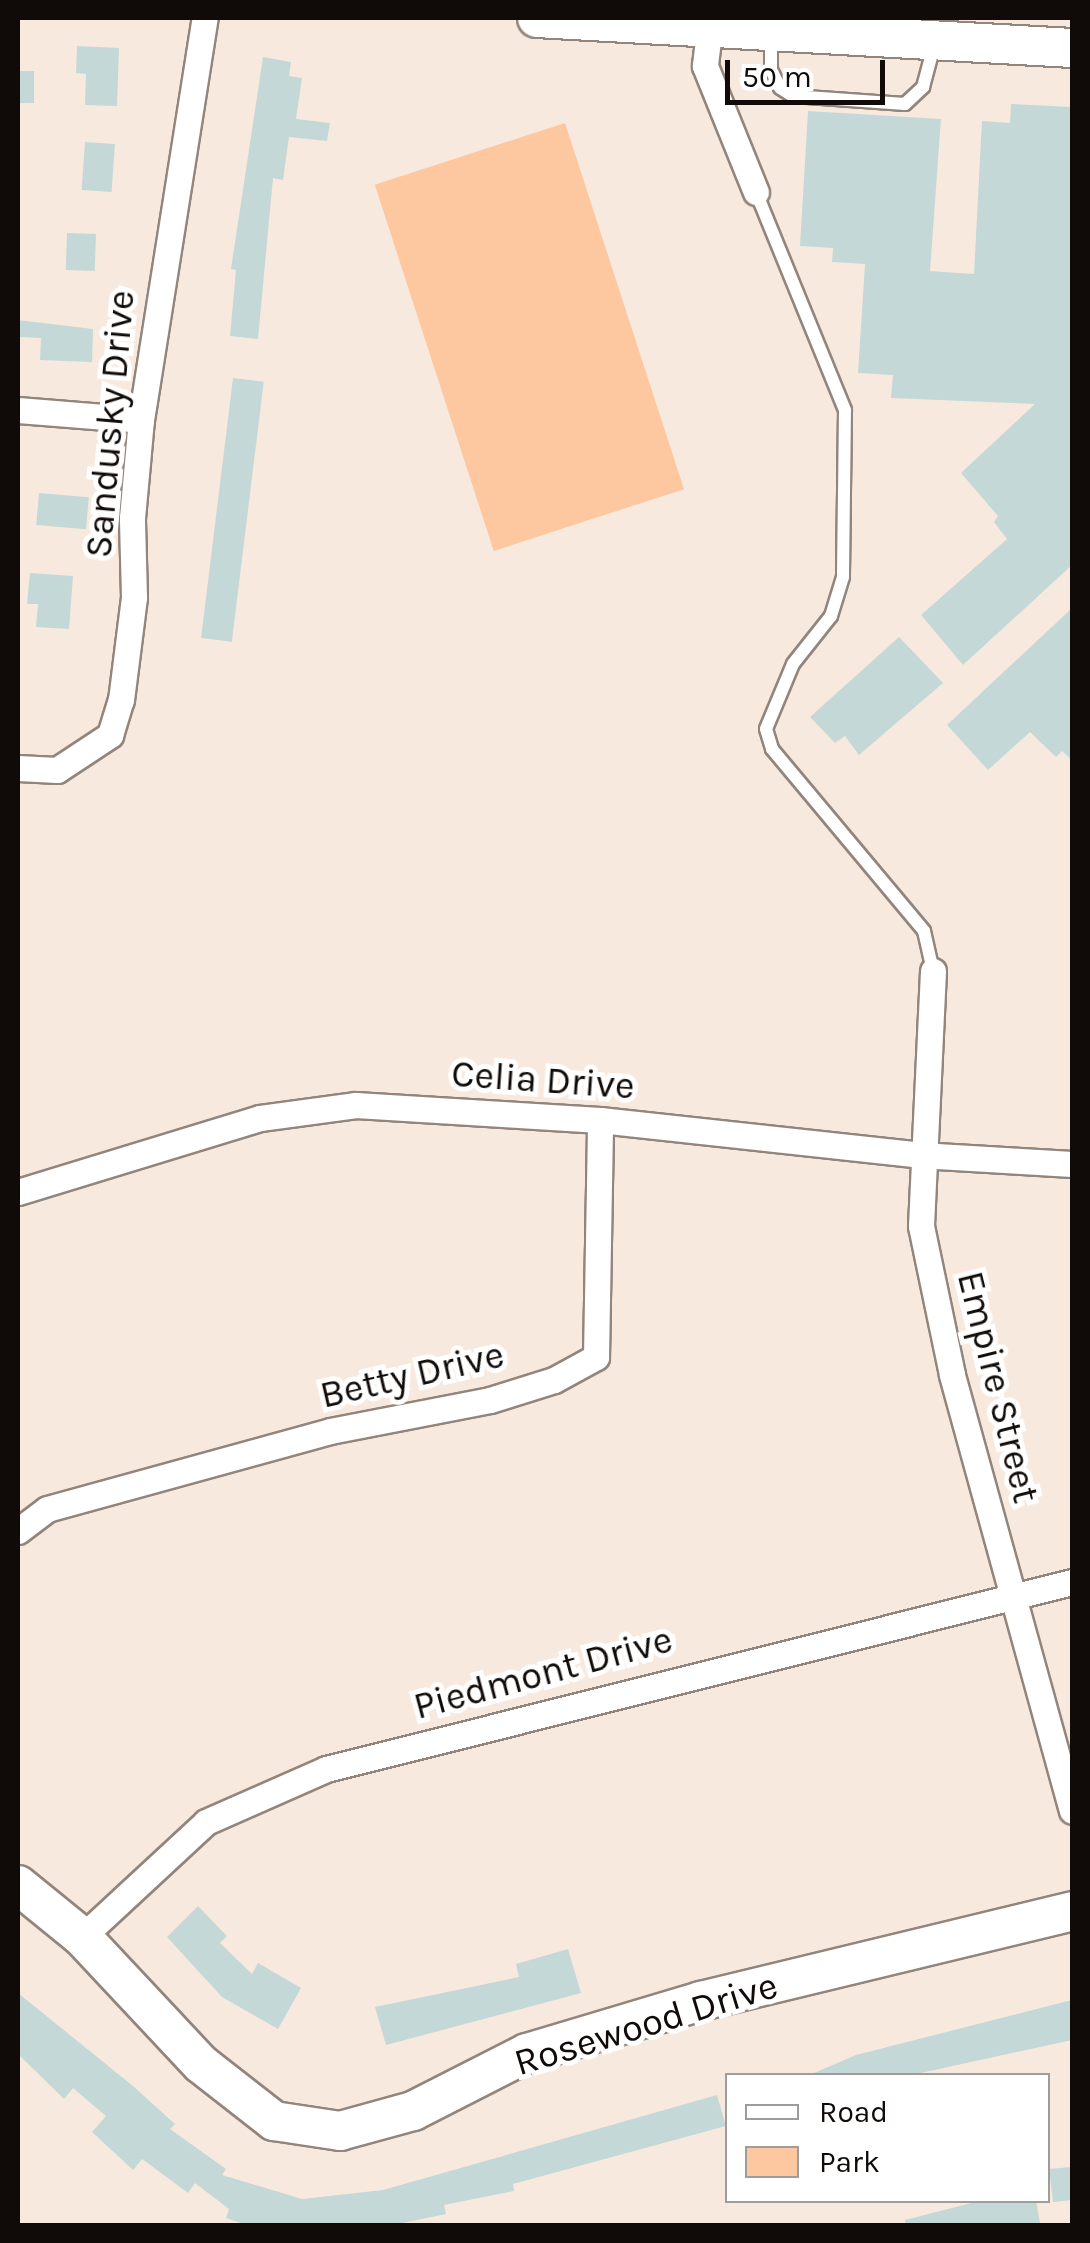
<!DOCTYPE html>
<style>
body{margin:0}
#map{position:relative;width:1090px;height:2243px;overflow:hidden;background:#f8e9de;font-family:Karla,sans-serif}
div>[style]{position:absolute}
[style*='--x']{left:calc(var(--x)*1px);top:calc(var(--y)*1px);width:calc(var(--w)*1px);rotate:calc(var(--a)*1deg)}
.green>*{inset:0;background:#fdc79f;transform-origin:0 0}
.building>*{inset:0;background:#c4d8d8;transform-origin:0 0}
.roads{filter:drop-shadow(2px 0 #92857b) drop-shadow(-2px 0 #92857b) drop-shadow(0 2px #92857b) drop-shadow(0 -2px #92857b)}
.lane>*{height:12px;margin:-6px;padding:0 6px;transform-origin:6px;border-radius:6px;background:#fff}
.street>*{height:25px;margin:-12.5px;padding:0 12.5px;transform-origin:12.5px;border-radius:12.5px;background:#fff}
.secondary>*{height:38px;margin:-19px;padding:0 19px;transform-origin:19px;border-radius:19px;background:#fff}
span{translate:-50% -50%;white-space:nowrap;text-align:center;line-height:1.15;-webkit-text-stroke:10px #fff;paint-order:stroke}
.street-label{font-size:38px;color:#100b08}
.frame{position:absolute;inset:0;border:20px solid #100b08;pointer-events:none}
.legend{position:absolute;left:725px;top:2073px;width:325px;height:130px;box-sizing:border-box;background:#fff;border:2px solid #9f9d9c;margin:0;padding:12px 18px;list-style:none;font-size:30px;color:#100b08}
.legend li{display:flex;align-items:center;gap:20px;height:50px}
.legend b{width:50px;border:2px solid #9f9d9c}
.scale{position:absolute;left:725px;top:60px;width:160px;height:45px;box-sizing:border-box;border:5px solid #100b08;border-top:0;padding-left:12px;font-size:30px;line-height:35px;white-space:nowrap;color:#100b08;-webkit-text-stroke:8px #fff;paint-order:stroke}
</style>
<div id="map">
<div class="green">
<div style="left:565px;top:123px;width:385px;height:200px;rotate:72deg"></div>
</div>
<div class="building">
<div style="clip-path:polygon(77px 46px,119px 48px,117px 106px,85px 105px,86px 74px,76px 73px)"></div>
<div style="clip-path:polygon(263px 57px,291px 62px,289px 76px,302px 78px,296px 119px,330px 123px,327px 141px,289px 137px,283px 180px,273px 178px,258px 339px,230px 336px,236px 270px,231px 269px)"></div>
<div style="left:18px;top:71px;width:16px;height:32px"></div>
<div style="clip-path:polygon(1011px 104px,1072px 107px,1072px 565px,963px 665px,921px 615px,1007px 539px,994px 522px,998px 516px,961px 473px,1035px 404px,891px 398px,893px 375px,858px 373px,865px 264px,832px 262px,833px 248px,800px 246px,808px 111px,941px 119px,930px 271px,974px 274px,982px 121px,1010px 123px)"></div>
<div style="left:85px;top:142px;width:30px;height:48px;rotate:4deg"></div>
<div style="left:67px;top:233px;width:29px;height:37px;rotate:2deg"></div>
<div style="clip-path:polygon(18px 320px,93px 329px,92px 362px,40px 360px,41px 338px,18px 337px)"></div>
<div style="left:233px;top:378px;width:31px;height:262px;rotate:7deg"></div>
<div style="left:39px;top:493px;width:50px;height:32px;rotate:5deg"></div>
<div style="clip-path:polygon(30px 573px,73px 576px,69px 629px,36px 627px,38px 604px,27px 604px)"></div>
<div style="clip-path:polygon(1072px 608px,1072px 760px,1062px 751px,1056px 757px,1030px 732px,988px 770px,947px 725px)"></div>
<div style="clip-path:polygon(899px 637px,943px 683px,859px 755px,845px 736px,835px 743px,810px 717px)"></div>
<div style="clip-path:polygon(198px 1906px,227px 1936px,220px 1943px,252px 1974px,258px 1963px,301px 1988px,278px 2029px,222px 1997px,167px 1937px)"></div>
<div style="clip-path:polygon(568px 1949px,581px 1993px,386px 2045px,375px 2007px,519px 1977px,516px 1964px)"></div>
<div style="clip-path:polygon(18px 1993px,133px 2086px,175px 2124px,170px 2129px,226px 2169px,222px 2175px,302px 2199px,383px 2190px,717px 2095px,726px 2126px,513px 2184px,514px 2191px,444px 2205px,446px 2214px,388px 2226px,250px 2226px,226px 2218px,229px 2209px,195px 2183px,188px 2193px,142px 2159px,133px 2170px,92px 2132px,106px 2116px,73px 2088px,64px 2099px,18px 2054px)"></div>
<div style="clip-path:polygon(1072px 2000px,1072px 2040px,907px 2076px,807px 2076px,856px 2055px)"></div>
<div style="clip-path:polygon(1072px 2167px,1072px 2200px,1053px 2202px,1049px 2169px)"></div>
<div style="clip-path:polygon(983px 2200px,1036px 2200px,1040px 2223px,906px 2226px,905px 2220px)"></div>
</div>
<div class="roads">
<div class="lane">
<div style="--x:771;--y:35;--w:35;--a:90"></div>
<div style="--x:771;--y:70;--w:20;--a:63"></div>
<div style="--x:780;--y:88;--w:15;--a:32"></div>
<div style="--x:793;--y:96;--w:112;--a:4.1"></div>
<div style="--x:905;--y:104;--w:25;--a:-43"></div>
<div style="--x:923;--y:87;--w:42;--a:-75"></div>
<div style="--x:756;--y:192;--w:235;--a:67.8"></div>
<div style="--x:845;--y:410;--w:167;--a:90.7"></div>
<div style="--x:843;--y:577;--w:41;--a:107.1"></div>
<div style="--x:831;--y:616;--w:61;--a:128.4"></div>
<div style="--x:793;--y:664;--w:70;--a:112.6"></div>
<div style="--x:766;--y:729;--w:21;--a:73"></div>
<div style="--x:772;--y:749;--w:237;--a:50.1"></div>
<div style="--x:924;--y:931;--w:41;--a:77.3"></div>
</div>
<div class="street">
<div style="--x:709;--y:32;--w:34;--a:97"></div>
<div style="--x:705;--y:66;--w:136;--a:68"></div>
<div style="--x:18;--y:410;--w:123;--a:4.6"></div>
<div style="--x:18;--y:768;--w:39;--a:3"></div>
<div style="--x:57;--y:770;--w:64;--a:-33.4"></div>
<div style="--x:110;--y:735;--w:37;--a:-73"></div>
<div style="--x:121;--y:700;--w:104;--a:-82.8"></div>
<div style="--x:134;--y:597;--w:79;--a:-91.5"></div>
<div style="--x:132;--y:518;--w:98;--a:-84.8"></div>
<div style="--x:141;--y:420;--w:407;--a:-81"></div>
<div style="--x:933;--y:971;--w:255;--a:92.7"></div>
<div style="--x:921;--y:1226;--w:152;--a:78.2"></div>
<div style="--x:952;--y:1375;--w:452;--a:74.6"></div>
<div style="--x:18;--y:1192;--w:253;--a:-17"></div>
<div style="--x:260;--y:1118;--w:97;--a:-7.7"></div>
<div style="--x:356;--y:1105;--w:244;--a:3.5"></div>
<div style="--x:600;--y:1120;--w:322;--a:6.2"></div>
<div style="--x:920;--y:1155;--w:152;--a:3.4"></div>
<div style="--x:18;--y:1531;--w:36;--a:-37"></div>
<div style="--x:47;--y:1509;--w:294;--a:-15.4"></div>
<div style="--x:330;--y:1431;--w:163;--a:-11"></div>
<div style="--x:490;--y:1400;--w:67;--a:-17.4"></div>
<div style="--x:554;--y:1380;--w:48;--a:-28.7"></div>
<div style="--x:596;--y:1357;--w:237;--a:-89"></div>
<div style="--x:82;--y:1937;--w:169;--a:-42.8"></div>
<div style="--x:206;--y:1822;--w:131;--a:-23.8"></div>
<div style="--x:326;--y:1769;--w:769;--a:-14.07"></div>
</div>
<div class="secondary">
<div style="--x:537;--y:18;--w:536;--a:3.21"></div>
<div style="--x:18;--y:1885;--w:82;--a:39.1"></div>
<div style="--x:82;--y:1937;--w:174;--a:46.9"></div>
<div style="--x:201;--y:2064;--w:93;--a:38"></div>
<div style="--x:274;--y:2121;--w:67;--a:8.6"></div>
<div style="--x:340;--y:2131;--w:76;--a:-15.3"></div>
<div style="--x:413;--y:2111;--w:128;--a:-27"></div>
<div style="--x:527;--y:2053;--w:182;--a:-16.6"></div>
<div style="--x:701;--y:2001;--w:382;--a:-13.6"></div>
</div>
</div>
<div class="street-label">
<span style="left:110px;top:424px;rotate:-85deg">Sandusky Drive</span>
<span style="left:543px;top:1080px;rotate:4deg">Celia Drive</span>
<span style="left:412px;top:1375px;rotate:-13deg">Betty Drive</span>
<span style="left:998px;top:1387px;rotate:76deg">Empire Street</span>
<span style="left:543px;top:1673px;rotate:-15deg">Piedmont Drive</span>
<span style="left:646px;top:2024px;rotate:-17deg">Rosewood Drive</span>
</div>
<div class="frame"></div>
<ul class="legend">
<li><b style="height:12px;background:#fff"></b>Road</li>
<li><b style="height:28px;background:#fdc79f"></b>Park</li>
</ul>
<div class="scale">50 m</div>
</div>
